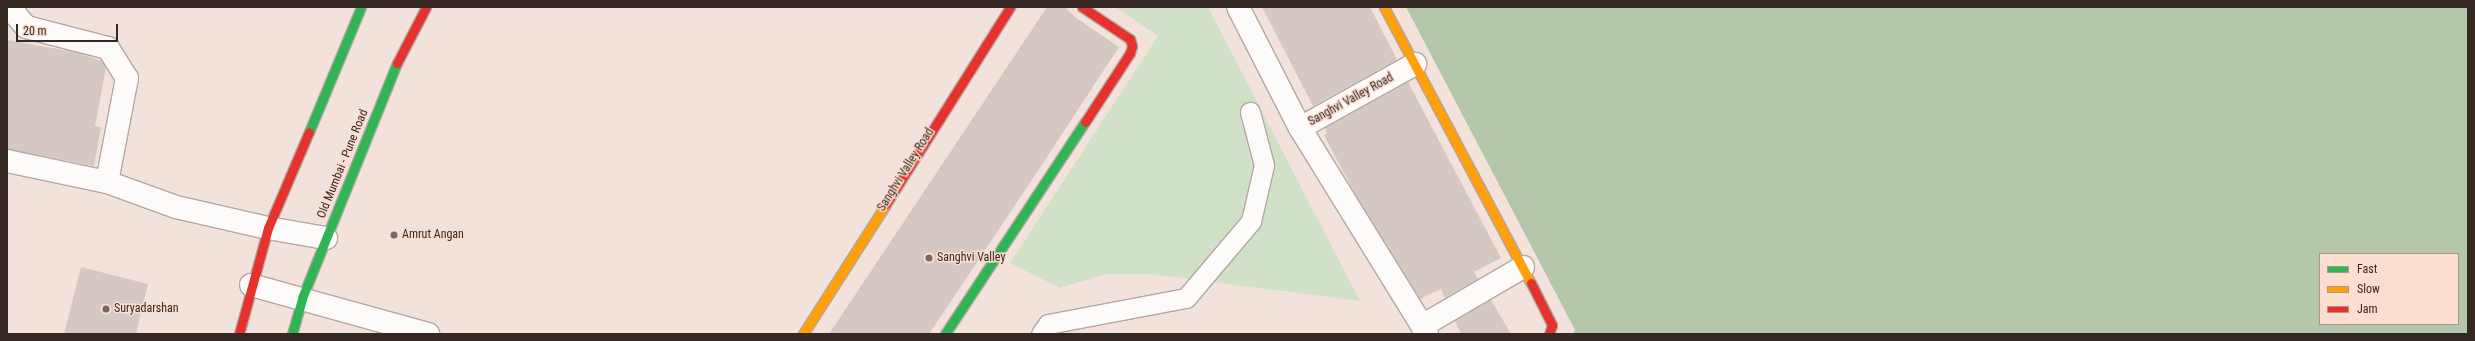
<!DOCTYPE html>
<style>
body{margin:0}
#map{position:relative;width:2475px;height:341px;overflow:hidden;background:#f2e2db;font-family:"Roboto Condensed",sans-serif}
div>[style]{position:absolute}
[style*='--x']{left:calc(var(--x)*1px);top:calc(var(--y)*1px);width:calc(var(--w)*1px);rotate:calc(var(--a)*1deg)}
.green>*{inset:0;background:#d1e1c7}
.forest>*{inset:0;background:#b5c7ab}
.building>*{inset:0;background:#d5c7c2}
.roads{filter:drop-shadow(1px 0 #b4a7a1) drop-shadow(-1px 0 #b4a7a1) drop-shadow(0 1px #b4a7a1) drop-shadow(0 -1px #b4a7a1)}
.lane>*{height:19px;margin:-9.5px;padding:0 9.5px;transform-origin:9.5px;border-radius:9.5px;background:#fdfbfa}
.street>*{height:22px;margin:-11px;padding:0 11px;transform-origin:11px;border-radius:11px;background:#fdfbfa}
.fast>*{height:9px;margin:-4.5px;padding:0 4.5px;transform-origin:4.5px;border-radius:4.5px;background:#30b455}
.slow>*{height:9px;margin:-4.5px;padding:0 4.5px;transform-origin:4.5px;border-radius:4.5px;background:#ff9f0a}
.jam>*{height:9px;margin:-4.5px;padding:0 4.5px;transform-origin:4.5px;border-radius:4.5px;background:#e5322d}
.dots>*{width:11px;height:11px;translate:-50% -50%;box-sizing:border-box;border:2px solid #fcded1;border-radius:50%}
span{translate:-50% -50%;white-space:nowrap;text-align:center;line-height:1.15;-webkit-text-stroke:3px #fcded1;paint-order:stroke}
.street-label{font-size:12px;color:#352721}
.poi-label{font-size:12px;color:#352721}
.left{translate:0 -50%;text-align:left}
.frame{position:absolute;inset:0;border:8px solid #352721;pointer-events:none}
.legend{position:absolute;left:2319px;top:253px;width:140px;height:72px;box-sizing:border-box;background:#fcded1;border:1px solid #ac958b;margin:0;padding:5px 7px;list-style:none;font-size:12px;color:#352721}
.legend li{display:flex;align-items:center;gap:8px;height:20px}
.legend b{width:20px;border:1px solid #ac958b}
.scale{position:absolute;left:16px;top:24px;width:102px;height:18px;box-sizing:border-box;border:2px solid #352721;border-top:0;padding-left:5px;font-size:12px;line-height:14px;white-space:nowrap;color:#352721;-webkit-text-stroke:3px #fcded1;paint-order:stroke}
</style>
<div id="map">
<div class="green">
<div style="clip-path:polygon(1115px 7px,1208px 7px,1360px 301px,1151px 274px,1105px 274px,1060px 288px,1010px 263px,1158px 36px)"></div>
</div>
<div class="forest">
<div style="clip-path:polygon(evenodd,1406px 7px,2468px 7px,2468px 334px,1573px 334px,1575px 330px,1406px 7px,2320px 254px,2458px 254px,2458px 324px,2320px 324px,2320px 254px)"></div>
</div>
<div class="building">
<div style="clip-path:polygon(1047px 7px,1065px 7px,1075px 17px,1119px 47px,1045px 160px,929px 334px,829px 334px)"></div>
<div style="clip-path:polygon(1262px 7px,1370px 7px,1397px 60px,1313px 106px)"></div>
<div style="clip-path:polygon(7px 40px,75px 52px,102px 61px,106px 68px,95px 126px,101px 127px,94px 166px,7px 149px)"></div>
<div style="clip-path:polygon(1408px 82px,1501px 258px,1474px 272px,1478px 279px,1445px 298px,1441px 289px,1420px 299px,1355px 194px,1324px 135px,1327px 133px,1325px 128px)"></div>
<div style="clip-path:polygon(81px 267px,148px 284px,136px 334px,64px 334px)"></div>
<div style="clip-path:polygon(1491px 300px,1511px 334px,1461px 334px,1455px 321px)"></div>
</div>
<div class="roads">
<div class="lane">
<div style="--x:1041;--y:334;--w:12;--a:-55"></div>
<div style="--x:1048;--y:324;--w:140;--a:-10.7"></div>
<div style="--x:1186;--y:298;--w:101;--a:-49.8"></div>
<div style="--x:1251;--y:221;--w:57;--a:-76.9"></div>
<div style="--x:1264;--y:165;--w:55;--a:-104.8"></div>
</div>
<div class="street">
<div style="--x:14;--y:7;--w:6;--a:90"></div>
<div style="--x:14;--y:13;--w:18;--a:49"></div>
<div style="--x:26;--y:27;--w:85;--a:14.4"></div>
<div style="--x:108;--y:48;--w:36;--a:58"></div>
<div style="--x:127;--y:78;--w:106;--a:100.9"></div>
<div style="--x:1238;--y:7;--w:136;--a:62.9"></div>
<div style="--x:1300;--y:128;--w:132;--a:-29.1"></div>
<div style="--x:1300;--y:128;--w:242;--a:58.3"></div>
<div style="--x:7;--y:161;--w:102;--a:11.9"></div>
<div style="--x:107;--y:182;--w:73;--a:19.9"></div>
<div style="--x:176;--y:207;--w:94;--a:12.9"></div>
<div style="--x:268;--y:228;--w:59;--a:9.8"></div>
<div style="--x:251;--y:285;--w:184;--a:15.5"></div>
<div style="--x:1422;--y:326;--w:117;--a:-30.3"></div>
</div>
<div class="fast">
<div style="--x:309;--y:132;--w:135;--a:-67.4"></div>
<div style="--x:292;--y:334;--w:37;--a:-74"></div>
<div style="--x:302;--y:298;--w:253;--a:-68"></div>
<div style="--x:945;--y:334;--w:254;--a:-56.6"></div>
</div>
<div class="slow">
<div style="--x:1384;--y:7;--w:313;--a:62"></div>
<div style="--x:803;--y:334;--w:154;--a:-57.4"></div>
</div>
<div class="jam">
<div style="--x:1082;--y:7;--w:58;--a:33.7"></div>
<div style="--x:1130;--y:39;--w:7;--a:74"></div>
<div style="--x:1132;--y:46;--w:7;--a:106"></div>
<div style="--x:1130;--y:53;--w:82;--a:123.1"></div>
<div style="--x:397;--y:63;--w:63;--a:-62.6"></div>
<div style="--x:886;--y:204;--w:233;--a:-57.8"></div>
<div style="--x:1531;--y:283;--w:47;--a:63.4"></div>
<div style="--x:1552;--y:325;--w:9;--a:108"></div>
<div style="--x:239;--y:334;--w:110;--a:-74.7"></div>
<div style="--x:268;--y:228;--w:104;--a:-66.9"></div>
</div>
</div>
<div class="dots">
<div style="left:394px;top:235px;background:#776862"></div>
<div style="left:929px;top:258px;background:#776862"></div>
<div style="left:106px;top:309px;background:#776862"></div>
</div>
<div class="street-label">
<span style="left:1351px;top:100px;rotate:-29deg">Sanghvi Valley Road</span>
<span style="left:343px;top:164px;rotate:-68deg">Old Mumbai - Pune Road</span>
<span style="left:906px;top:170px;rotate:-58deg">Sanghvi Valley Road</span>
</div>
<div class="poi-label">
<span class="left" style="left:402px;top:235px">Amrut Angan</span>
<span class="left" style="left:937px;top:258px">Sanghvi Valley</span>
<span class="left" style="left:114px;top:309px">Suryadarshan</span>
</div>
<div class="frame"></div>
<ul class="legend">
<li><b style="height:5px;background:#30b455"></b>Fast</li>
<li><b style="height:5px;background:#ff9f0a"></b>Slow</li>
<li><b style="height:5px;background:#e5322d"></b>Jam</li>
</ul>
<div class="scale">20 m</div>
</div>
